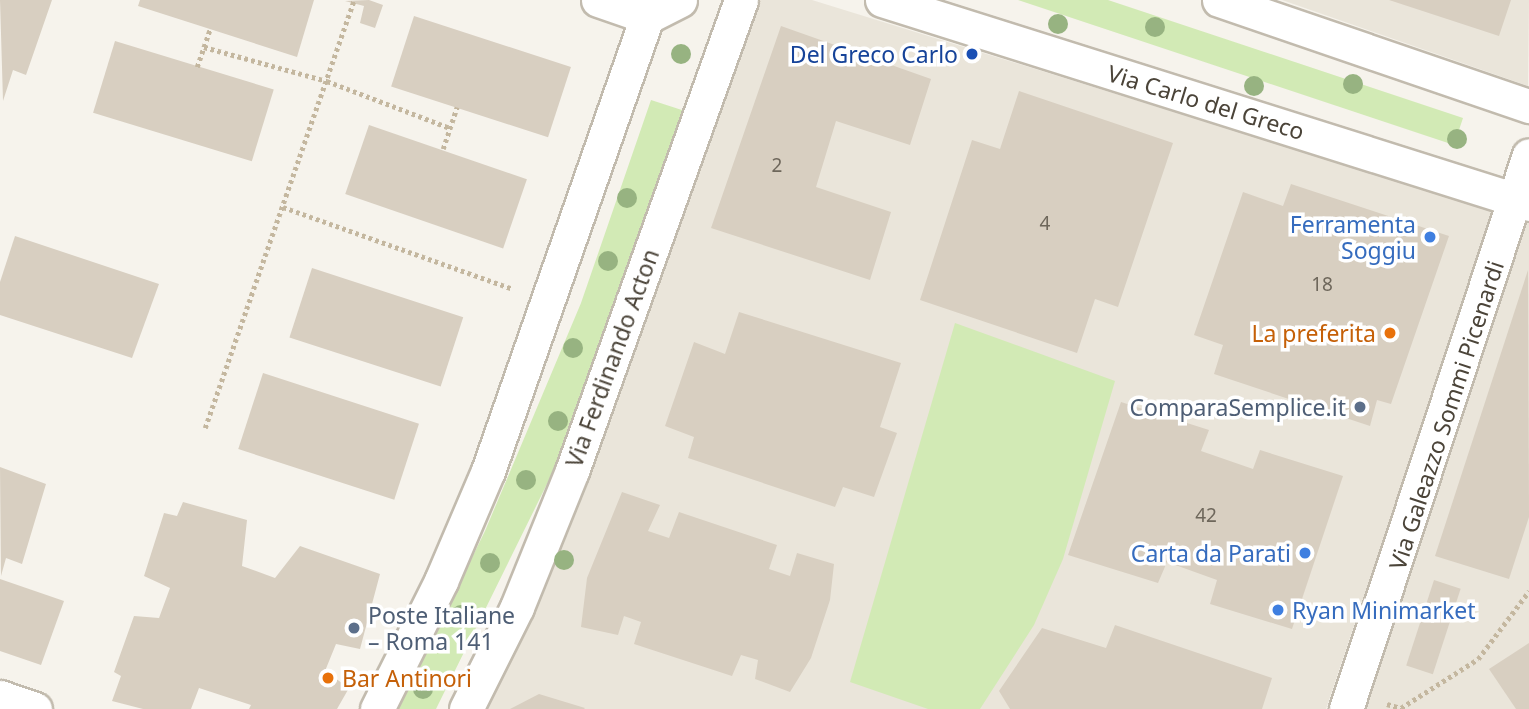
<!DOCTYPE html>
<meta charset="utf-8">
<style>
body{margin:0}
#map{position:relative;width:1529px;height:709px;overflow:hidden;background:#f6f3ec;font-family:"Noto Sans",sans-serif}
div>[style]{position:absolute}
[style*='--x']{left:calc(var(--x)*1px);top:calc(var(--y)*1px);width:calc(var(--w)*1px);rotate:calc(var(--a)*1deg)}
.residential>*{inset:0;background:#eae5da}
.green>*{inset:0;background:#d2eab5}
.building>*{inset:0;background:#d8cfc1;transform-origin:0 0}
.path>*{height:4.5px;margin-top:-2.25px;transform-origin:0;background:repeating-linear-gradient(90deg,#c4b79f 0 3.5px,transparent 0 7px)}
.roads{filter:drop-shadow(2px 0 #c2bbae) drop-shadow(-2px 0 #c2bbae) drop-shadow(0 2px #c2bbae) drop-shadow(0 -2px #c2bbae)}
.minor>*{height:33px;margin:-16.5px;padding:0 16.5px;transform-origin:16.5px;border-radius:16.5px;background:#fff}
.trees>*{width:20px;height:20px;margin:-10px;border-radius:50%;background:#97b381}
.dots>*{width:19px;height:19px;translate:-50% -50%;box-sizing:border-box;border:4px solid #fff;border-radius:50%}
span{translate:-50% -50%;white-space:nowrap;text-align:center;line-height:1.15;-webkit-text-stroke:7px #fff;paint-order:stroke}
.number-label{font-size:19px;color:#6e675b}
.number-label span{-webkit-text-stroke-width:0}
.transit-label{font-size:23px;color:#164399}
.right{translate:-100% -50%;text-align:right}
.street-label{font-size:23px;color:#4b4439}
.shop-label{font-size:23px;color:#366cbe}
.left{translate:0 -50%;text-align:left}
.food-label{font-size:23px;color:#c56008}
.service-label{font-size:23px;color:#4e5e75}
</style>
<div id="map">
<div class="residential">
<div style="clip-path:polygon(755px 0,812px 0,1494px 211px,1326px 709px,483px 709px,524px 633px)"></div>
<div style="clip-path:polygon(1282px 0,1529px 0,1528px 86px)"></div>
<div style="clip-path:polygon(1525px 220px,1529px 221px,1529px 709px,1364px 709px)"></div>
</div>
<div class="green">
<div style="clip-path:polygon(1018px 0,1108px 0,1463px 118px,1454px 145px)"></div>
<div style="clip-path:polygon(651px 100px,688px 112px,580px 417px,436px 709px,398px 709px,485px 531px,581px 303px)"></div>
<div style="clip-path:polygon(955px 323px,1115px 381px,1063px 559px,1034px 625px,980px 709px,928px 709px,850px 682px)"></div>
</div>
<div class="building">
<div style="clip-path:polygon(0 0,52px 0,26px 75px,13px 70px,3px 101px)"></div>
<div style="clip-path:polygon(140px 0,314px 0,297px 57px,138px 6px)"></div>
<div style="clip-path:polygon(369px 0,383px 5px,375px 28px,360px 23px,364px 6px,345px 1px)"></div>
<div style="clip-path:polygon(1389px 0,1511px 0,1499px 36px)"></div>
<div style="left:414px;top:16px;width:165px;height:74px;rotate:18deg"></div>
<div style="clip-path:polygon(781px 26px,931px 79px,910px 145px,836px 121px,816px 187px,891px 212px,870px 280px,711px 228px)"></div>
<div style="left:115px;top:41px;width:166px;height:75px;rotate:17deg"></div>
<div style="clip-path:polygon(1019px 91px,1173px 143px,1118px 307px,1095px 299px,1077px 353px,920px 300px,972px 140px,1000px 149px)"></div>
<div style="left:369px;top:125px;width:167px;height:73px;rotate:19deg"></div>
<div style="clip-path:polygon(1291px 184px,1449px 236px,1391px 404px,1377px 400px,1370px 426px,1214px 374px,1223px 345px,1194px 335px,1243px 192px,1283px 206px)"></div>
<div style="clip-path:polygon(15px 236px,159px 284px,132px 358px,0 315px,0 282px)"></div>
<div style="left:312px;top:268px;width:159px;height:73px;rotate:18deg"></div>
<div style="clip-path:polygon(1528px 270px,1529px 517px,1509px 579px,1435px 556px)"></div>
<div style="clip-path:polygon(739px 312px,901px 363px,880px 427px,897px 433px,874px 497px,843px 487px,835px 507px,688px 458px,694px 437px,665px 426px,694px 342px,725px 354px)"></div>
<div style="left:263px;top:373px;width:164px;height:80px;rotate:18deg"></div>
<div style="clip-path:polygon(1121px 402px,1209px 430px,1201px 451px,1253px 469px,1260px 450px,1343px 476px,1292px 629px,1210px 604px,1217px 580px,1167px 562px,1158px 583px,1068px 555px)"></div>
<div style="clip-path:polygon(0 467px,46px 484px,22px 564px,6px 558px,1px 576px)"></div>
<div style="clip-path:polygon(622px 492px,660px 505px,648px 531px,669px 538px,679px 512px,777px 545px,769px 569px,790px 576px,797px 553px,834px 564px,830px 600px,811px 658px,790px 692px,755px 679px,758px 660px,741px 655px,732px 676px,634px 644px,641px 622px,624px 616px,618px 635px,581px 627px,587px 578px)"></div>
<div style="clip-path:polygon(183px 502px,247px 520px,242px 566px,275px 578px,300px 546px,380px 574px,360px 649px,336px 644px,325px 671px,349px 688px,337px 709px,249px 709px,251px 705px,199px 688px,191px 709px,143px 709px,112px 701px,121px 676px,114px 672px,134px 616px,159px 618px,170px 588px,144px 576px,164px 513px,177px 516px)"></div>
<div style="clip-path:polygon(0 579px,64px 601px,41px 665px,0 651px)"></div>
<div style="left:1434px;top:580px;width:28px;height:90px;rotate:18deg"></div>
<div style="clip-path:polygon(1115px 625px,1272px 678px,1262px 709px,1010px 709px,999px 691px,1042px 628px,1106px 648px)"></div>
<div style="clip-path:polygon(1529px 643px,1529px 709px,1516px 709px,1489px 669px)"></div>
<div style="clip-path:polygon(539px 694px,585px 708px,584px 709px,510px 709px)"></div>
</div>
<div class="path">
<div style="--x:204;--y:47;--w:128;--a:15.5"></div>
<div style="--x:327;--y:81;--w:132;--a:20.9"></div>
<div style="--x:197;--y:67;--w:40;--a:-71.1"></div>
<div style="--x:443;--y:149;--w:44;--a:-71.6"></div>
<div style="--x:283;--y:207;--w:244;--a:19.6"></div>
<div style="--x:205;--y:428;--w:453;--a:-70.8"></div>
<div style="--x:1387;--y:704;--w:15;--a:16"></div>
<div style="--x:1401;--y:708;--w:91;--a:-32.5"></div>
<div style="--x:1478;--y:659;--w:85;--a:-53.1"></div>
</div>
<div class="roads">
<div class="minor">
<div style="--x:598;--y:0;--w:52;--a:19.1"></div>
<div style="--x:647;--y:17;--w:37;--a:-27"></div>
<div style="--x:882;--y:0;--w:678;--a:17.5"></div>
<div style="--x:1219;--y:0;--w:328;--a:18.9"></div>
<div style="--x:0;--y:697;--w:37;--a:19"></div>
<div style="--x:377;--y:709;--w:143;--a:-63.4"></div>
<div style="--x:441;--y:581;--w:120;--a:-66.9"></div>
<div style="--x:488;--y:471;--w:499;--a:-70.7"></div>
<div style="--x:466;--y:709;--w:114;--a:-63.4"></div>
<div style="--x:517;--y:607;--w:147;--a:-68"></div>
<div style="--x:572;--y:471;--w:500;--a:-70.26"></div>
<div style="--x:1346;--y:709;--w:583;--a:-71.72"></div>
</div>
</div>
<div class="trees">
<div style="left:1058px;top:24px"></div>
<div style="left:1155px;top:27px"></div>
<div style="left:681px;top:54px"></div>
<div style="left:1353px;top:84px"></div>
<div style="left:1254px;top:86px"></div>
<div style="left:1457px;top:139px"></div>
<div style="left:627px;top:198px"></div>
<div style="left:608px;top:261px"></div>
<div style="left:573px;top:348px"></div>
<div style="left:558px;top:421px"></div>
<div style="left:526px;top:480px"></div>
<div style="left:564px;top:560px"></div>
<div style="left:490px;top:563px"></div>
<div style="left:461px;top:615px"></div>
<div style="left:423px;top:689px"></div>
</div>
<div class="dots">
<div style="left:972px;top:54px;background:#1a4fb4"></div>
<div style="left:1430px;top:237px;background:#3f7fe0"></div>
<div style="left:1390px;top:333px;background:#e8710a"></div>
<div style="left:1360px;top:407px;background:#5c6f8a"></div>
<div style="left:1305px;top:553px;background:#3f7fe0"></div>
<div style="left:1278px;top:610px;background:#3f7fe0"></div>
<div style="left:354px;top:628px;background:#5c6f8a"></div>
<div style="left:328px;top:678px;background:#e8710a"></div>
</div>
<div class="number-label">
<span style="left:777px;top:166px">2</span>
<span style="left:1045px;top:224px">4</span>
<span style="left:1322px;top:285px">18</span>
<span style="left:1206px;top:516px">42</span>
</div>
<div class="transit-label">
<span class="right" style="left:958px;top:54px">Del Greco Carlo</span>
</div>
<div class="street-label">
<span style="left:1206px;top:102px;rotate:17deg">Via Carlo del Greco</span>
<span style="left:612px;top:358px;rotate:-70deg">Via Ferdinando Acton</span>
<span style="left:1446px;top:415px;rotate:-72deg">Via Galeazzo Sommi Picenardi</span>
</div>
<div class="shop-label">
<span class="right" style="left:1416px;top:237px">Ferramenta<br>Soggiu</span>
<span class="right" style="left:1291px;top:553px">Carta da Parati</span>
<span class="left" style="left:1292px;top:610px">Ryan Minimarket</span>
</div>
<div class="food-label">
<span class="right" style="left:1376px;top:333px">La preferita</span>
<span class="left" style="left:342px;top:678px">Bar Antinori</span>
</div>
<div class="service-label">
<span class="right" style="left:1346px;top:407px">ComparaSemplice.it</span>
<span class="left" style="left:368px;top:628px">Poste Italiane<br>– Roma 141</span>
</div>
</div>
